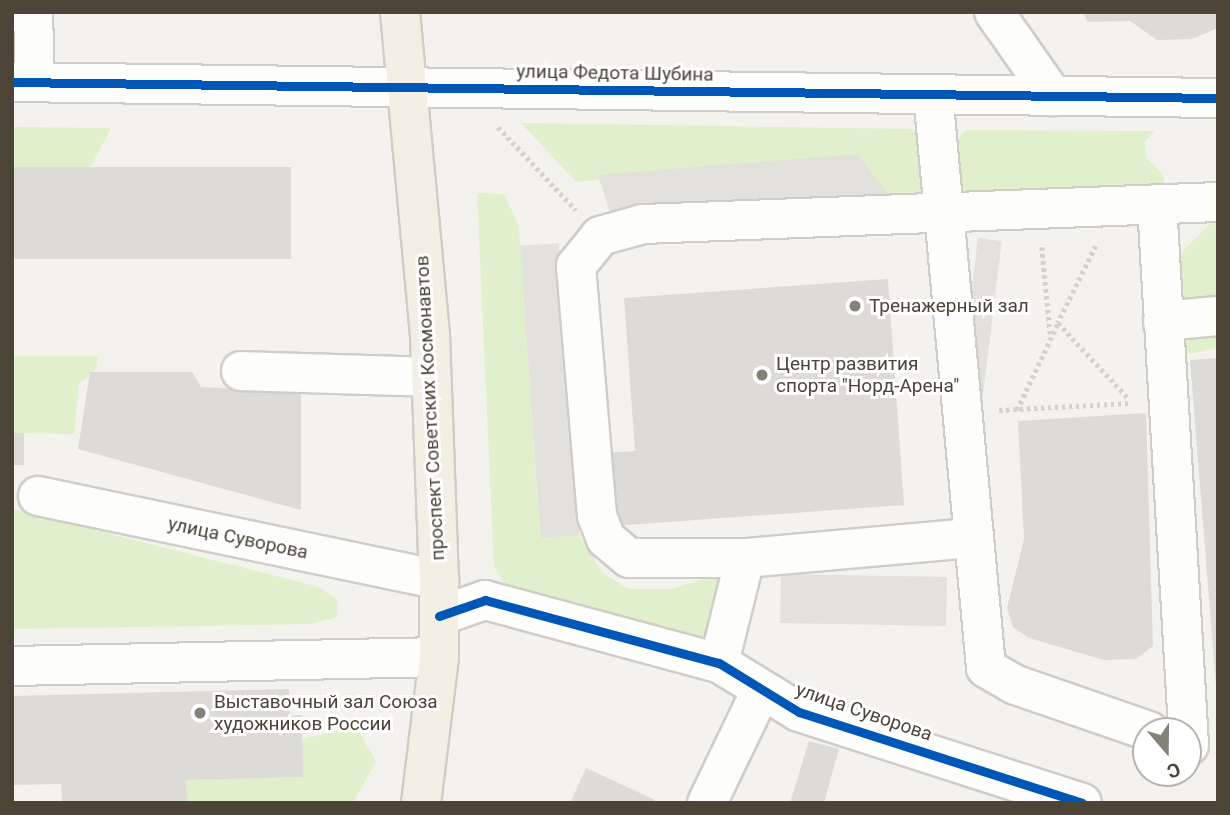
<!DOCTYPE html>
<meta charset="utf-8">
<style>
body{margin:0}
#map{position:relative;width:1230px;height:815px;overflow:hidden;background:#f3f2ed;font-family:Roboto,sans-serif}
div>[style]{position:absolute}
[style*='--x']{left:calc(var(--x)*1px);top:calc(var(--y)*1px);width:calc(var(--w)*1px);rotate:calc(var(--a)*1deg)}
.green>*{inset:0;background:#e0efcc}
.parking>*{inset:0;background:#e3e1dc;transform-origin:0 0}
.building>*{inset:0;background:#dddbd5;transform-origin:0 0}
.path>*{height:4.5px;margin-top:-2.25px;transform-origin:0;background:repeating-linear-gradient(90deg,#d3d2cb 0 3.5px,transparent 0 7px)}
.roads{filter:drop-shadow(2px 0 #cfcdc7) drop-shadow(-2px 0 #cfcdc7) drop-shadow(0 2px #cfcdc7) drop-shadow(0 -2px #cfcdc7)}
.minor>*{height:38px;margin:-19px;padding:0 19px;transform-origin:19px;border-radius:19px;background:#fdfdfc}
.major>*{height:38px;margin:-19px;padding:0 19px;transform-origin:19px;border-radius:19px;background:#f2efe5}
.cycleway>*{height:9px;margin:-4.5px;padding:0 4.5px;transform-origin:4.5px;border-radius:4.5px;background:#0057b8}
.dots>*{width:19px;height:19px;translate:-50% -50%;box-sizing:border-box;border:4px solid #fff;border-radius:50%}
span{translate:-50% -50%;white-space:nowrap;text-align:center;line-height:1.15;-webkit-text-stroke:6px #fff;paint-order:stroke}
.street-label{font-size:19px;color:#4b4437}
.poi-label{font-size:19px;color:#4b4437}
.left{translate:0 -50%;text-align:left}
.frame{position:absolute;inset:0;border:14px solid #4b4437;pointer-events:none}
.north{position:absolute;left:1132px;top:717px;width:70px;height:70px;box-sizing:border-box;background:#fff;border:2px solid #b7b4af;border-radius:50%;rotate:160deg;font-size:19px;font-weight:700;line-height:28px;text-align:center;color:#4b4437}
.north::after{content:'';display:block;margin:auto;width:24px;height:32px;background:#868177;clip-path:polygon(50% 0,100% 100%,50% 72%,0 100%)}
</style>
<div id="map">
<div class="green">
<div style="clip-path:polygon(521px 123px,911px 129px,927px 146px,934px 195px,891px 198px,858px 154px,576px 182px)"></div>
<div style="clip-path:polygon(12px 127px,111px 128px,90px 168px,12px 167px)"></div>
<div style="clip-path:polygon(966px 130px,1154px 131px,1145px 142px,1146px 157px,1163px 175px,1166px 195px,955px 194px,952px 146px)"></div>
<div style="clip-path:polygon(477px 193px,504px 194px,519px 226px,540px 538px,579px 535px,602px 572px,628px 589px,671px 589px,726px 572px,710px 643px,509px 591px,494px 566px)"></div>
<div style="clip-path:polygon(1218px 216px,1218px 348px,1188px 354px,1181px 347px,1174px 260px)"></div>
<div style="clip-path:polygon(12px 356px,98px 356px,96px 369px,79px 384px,74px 434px,12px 433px)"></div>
<div style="clip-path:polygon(12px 509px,319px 587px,338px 601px,337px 617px,310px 624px,12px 629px)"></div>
<div style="clip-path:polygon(356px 727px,376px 761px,353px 803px,187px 803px,186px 780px,303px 777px,302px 739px)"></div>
</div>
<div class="parking">
<div style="clip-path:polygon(858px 154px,891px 198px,611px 215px,598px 175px)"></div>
<div style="left:978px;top:238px;width:24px;height:163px;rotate:7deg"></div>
<div style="left:559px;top:243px;width:293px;height:39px;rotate:86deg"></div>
<div style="left:781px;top:574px;width:166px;height:49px;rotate:1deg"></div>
</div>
<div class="building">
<div style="clip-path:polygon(1083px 12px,1218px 12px,1218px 28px,1192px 39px,1157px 40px,1130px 21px,1088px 22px)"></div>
<div style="left:12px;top:167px;width:279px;height:92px"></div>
<div style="clip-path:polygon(888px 279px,904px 505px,613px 526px,607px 453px,635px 451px,624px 298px)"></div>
<div style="clip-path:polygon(1218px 358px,1218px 686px,1216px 686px,1190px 360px)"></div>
<div style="clip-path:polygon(90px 372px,192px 372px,201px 387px,301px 391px,301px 510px,78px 449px)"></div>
<div style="clip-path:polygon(1146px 413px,1153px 646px,1136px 659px,1104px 660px,1029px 638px,1013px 627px,1007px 608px,1024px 539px,1018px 421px)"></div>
<div style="left:12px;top:433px;width:12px;height:32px"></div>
<div style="clip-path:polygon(289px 689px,290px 716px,302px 715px,303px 777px,186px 780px,187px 803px,62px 803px,61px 784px,12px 785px,12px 696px)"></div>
<div style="clip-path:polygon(809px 741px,839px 749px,824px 803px,790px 803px)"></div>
<div style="clip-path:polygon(586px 768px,655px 800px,653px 803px,570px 803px)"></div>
</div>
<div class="path">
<div style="--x:498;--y:127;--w:114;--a:46.8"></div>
<div style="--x:1096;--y:246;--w:86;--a:116.3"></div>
<div style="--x:1058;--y:323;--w:105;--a:46.9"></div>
<div style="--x:1042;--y:247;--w:93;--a:84.5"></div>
<div style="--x:999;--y:410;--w:131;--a:-3.1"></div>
<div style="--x:1017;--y:410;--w:96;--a:-64.8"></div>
</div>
<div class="roads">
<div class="minor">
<div style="--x:33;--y:12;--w:70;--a:88.4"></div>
<div style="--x:994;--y:12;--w:103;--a:54.9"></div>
<div style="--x:12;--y:82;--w:1206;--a:0.76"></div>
<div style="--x:933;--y:94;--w:576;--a:84.72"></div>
<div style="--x:986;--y:668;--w:34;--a:30"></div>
<div style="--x:1016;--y:685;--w:141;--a:19.1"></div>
<div style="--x:1157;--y:204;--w:542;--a:86.61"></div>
<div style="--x:1163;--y:321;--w:55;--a:-5.2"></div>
<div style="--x:241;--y:371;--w:190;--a:1.8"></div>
<div style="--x:38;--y:496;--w:410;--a:11.8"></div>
<div style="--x:971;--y:538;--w:227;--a:174.9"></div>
<div style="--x:745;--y:558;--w:116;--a:180"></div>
<div style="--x:629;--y:558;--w:30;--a:-140"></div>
<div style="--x:606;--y:539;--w:25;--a:-111"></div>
<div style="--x:597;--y:516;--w:251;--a:-94.8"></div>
<div style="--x:576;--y:266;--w:38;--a:-51"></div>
<div style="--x:600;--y:236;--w:45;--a:-15.6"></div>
<div style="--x:643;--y:224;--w:575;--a:-2.19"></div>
<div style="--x:439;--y:616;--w:49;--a:-19.2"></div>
<div style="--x:485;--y:600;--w:242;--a:15.1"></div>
<div style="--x:719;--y:663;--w:94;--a:31.5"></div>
<div style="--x:799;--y:712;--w:297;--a:17.8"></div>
<div style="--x:719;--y:663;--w:108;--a:-76.1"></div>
<div style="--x:12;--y:666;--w:427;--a:-1.2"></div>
<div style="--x:707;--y:803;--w:124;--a:-64.3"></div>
</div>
<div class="major">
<div style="--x:400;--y:12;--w:325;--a:84.7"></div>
<div style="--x:430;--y:336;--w:244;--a:87.9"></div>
<div style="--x:439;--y:580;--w:77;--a:90"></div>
<div style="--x:439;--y:657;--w:147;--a:97"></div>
</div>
</div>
<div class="cycleway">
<div style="--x:12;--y:82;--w:1206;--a:0.76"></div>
<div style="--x:439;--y:616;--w:49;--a:-19.2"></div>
<div style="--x:485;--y:600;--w:242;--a:15.1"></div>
<div style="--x:719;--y:663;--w:94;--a:31.5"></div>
<div style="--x:799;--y:712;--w:297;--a:17.8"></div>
</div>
<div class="dots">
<div style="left:855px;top:306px;background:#868177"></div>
<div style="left:762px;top:375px;background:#868177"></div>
<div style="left:200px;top:713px;background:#868177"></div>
</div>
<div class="street-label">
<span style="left:615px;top:73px;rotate:1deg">улица Федота Шубина</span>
<span style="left:430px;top:408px;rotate:-93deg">проспект Советских Космонавтов</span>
<span style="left:238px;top:538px;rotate:12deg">улица Суворова</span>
<span style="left:864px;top:712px;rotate:19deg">улица Суворова</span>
</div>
<div class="poi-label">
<span class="left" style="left:869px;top:306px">Тренажерный зал</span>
<span class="left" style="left:776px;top:375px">Центр развития<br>спорта "Норд-Арена"</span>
<span class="left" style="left:214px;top:713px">Выставочный зал Союза<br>художников России</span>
</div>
<div class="frame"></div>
<div class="north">С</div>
</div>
